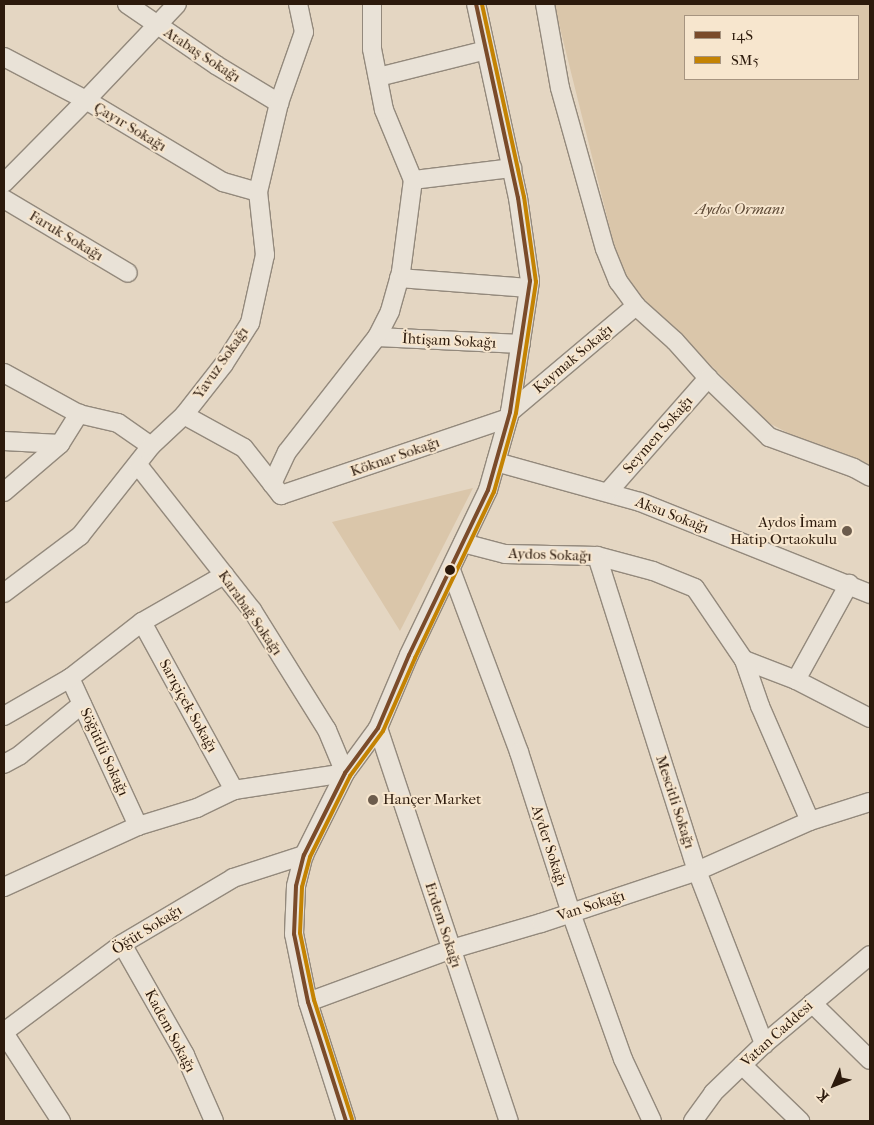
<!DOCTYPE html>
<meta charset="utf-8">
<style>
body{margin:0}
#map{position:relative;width:874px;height:1125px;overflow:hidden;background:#e4d6c2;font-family:"IM FELL French Canon",serif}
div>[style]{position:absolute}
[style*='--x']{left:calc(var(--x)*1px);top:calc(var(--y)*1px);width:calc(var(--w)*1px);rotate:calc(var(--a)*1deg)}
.green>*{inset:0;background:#dac6aa}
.roads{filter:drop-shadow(1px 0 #93897c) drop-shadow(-1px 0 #93897c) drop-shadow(0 1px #93897c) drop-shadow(0 -1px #93897c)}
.minor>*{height:18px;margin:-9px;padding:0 9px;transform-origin:9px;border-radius:9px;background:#e9e2d7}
.bus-1>*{height:4px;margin:-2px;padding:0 2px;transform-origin:2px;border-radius:2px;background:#7a4b2a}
.bus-2>*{height:4px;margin:-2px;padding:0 2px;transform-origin:2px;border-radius:2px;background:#c48303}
.dots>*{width:14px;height:14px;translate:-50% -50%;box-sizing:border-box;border:2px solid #f7e6ce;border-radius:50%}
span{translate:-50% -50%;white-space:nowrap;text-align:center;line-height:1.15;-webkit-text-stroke:4px #f7e6ce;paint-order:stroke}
.street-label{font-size:15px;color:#2c1a0c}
.park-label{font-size:15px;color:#5e4a36;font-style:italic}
.poi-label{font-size:15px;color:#2c1a0c}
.right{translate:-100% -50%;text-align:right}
.left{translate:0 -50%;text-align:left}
.frame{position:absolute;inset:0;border:5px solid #2c1a0c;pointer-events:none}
.legend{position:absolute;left:684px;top:15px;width:175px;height:65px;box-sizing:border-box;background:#f7e6ce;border:1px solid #a69480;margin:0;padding:6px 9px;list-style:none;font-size:15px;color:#2c1a0c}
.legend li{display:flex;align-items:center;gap:10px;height:25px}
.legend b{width:25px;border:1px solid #a69480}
.north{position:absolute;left:809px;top:1060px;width:50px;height:50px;-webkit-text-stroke:4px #f7e6ce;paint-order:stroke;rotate:226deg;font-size:14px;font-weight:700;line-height:20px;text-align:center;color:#2c1a0c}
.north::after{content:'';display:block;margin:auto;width:18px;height:22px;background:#2c1a0c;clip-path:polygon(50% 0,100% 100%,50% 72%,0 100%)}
</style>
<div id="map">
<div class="green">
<div style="clip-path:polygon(evenodd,554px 4px,870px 4px,870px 476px,769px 423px,622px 277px,554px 4px,685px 16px,858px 16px,858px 79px,685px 79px,685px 16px)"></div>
<div style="clip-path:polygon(473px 488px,400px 631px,332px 522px)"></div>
</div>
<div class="roads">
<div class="minor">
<div style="--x:127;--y:4;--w:108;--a:34.4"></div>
<div style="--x:216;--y:65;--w:74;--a:31.1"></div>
<div style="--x:545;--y:4;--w:85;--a:79.9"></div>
<div style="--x:560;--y:88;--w:167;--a:74.4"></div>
<div style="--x:605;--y:249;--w:35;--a:68"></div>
<div style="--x:618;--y:281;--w:31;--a:54"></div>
<div style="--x:636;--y:306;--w:52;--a:41.9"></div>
<div style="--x:675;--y:341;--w:50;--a:48.3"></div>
<div style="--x:708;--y:378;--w:85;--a:44"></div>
<div style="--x:769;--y:437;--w:90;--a:20"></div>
<div style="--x:854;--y:468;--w:18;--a:29"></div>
<div style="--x:4;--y:57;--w:93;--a:27.7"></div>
<div style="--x:86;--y:100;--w:160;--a:30.9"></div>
<div style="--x:223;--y:182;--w:36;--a:16"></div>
<div style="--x:378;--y:77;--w:111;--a:-14"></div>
<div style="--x:413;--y:180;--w:100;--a:-6.9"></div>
<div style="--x:4;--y:183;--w:117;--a:-45.3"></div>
<div style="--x:86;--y:100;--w:132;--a:-46.5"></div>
<div style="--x:4;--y:199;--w:144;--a:30.8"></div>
<div style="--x:399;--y:278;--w:130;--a:4.4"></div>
<div style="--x:377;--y:337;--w:144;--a:2.8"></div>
<div style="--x:4;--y:373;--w:85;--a:28.7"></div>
<div style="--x:79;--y:414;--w:40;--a:13"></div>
<div style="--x:118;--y:423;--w:40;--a:34.9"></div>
<div style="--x:510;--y:412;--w:165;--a:-40.1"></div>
<div style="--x:184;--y:415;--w:68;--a:28.8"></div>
<div style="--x:244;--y:448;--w:60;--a:51.8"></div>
<div style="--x:281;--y:495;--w:240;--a:-18.7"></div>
<div style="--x:4;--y:441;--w:56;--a:3.1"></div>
<div style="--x:496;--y:462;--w:149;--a:15.5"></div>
<div style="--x:640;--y:502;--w:248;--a:21.8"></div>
<div style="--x:272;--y:484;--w:35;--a:-65"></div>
<div style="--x:287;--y:452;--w:146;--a:-52"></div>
<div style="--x:377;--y:337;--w:29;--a:-63"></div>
<div style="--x:390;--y:311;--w:41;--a:-74.2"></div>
<div style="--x:401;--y:272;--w:93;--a:-82.6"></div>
<div style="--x:413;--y:180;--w:76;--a:-112.5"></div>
<div style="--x:384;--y:110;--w:62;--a:-101.1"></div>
<div style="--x:372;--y:49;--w:45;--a:-90"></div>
<div style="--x:4;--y:492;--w:74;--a:-40.6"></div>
<div style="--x:60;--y:444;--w:36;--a:-58"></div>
<div style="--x:608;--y:492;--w:152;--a:-48.7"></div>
<div style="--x:463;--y:543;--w:43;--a:14.7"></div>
<div style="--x:505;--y:554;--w:92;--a:1.2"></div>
<div style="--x:597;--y:556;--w:58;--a:15"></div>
<div style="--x:653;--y:571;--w:45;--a:22"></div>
<div style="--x:695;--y:588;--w:87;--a:55.8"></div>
<div style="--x:744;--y:660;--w:56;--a:21"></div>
<div style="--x:796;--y:680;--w:83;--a:27.2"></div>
<div style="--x:597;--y:556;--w:330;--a:72.4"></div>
<div style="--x:697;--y:871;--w:186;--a:68.8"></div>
<div style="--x:451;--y:570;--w:194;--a:69.5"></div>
<div style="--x:519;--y:752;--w:169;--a:72.1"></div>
<div style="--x:571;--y:913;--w:155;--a:70.4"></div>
<div style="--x:623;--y:1059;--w:68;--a:64.9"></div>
<div style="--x:4;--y:593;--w:95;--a:-36.9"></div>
<div style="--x:80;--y:536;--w:115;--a:-51.7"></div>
<div style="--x:151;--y:446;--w:45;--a:-43.2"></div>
<div style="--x:184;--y:415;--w:65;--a:-51.9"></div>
<div style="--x:224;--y:364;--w:49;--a:-57.6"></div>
<div style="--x:250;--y:323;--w:70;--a:-77.6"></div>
<div style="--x:265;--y:255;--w:63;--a:-96.3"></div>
<div style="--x:258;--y:192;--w:91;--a:-76.7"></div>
<div style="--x:279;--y:103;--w:75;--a:-70.6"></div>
<div style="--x:304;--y:32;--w:29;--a:-102"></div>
<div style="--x:142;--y:622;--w:192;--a:61.3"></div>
<div style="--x:744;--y:660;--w:49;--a:70.8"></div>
<div style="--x:760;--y:706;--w:125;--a:66.5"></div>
<div style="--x:70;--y:678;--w:163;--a:65.3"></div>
<div style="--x:796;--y:680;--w:110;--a:-61.1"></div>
<div style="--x:4;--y:716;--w:76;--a:-29.9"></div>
<div style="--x:70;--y:678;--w:91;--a:-37.9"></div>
<div style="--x:142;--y:622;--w:95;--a:-29.8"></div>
<div style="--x:378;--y:728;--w:414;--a:71.6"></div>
<div style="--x:4;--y:764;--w:18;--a:-29"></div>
<div style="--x:20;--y:755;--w:80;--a:-39.4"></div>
<div style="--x:4;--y:887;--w:147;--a:-24.5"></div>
<div style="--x:138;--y:826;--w:62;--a:-17"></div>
<div style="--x:197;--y:808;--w:41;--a:-25.9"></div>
<div style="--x:234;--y:790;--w:112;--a:-8.7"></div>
<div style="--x:345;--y:773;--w:47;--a:-112.7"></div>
<div style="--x:327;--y:730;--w:142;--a:-122"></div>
<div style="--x:252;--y:610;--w:184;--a:-128.2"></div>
<div style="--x:122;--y:944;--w:128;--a:60.4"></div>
<div style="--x:185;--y:1055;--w:72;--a:66.3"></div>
<div style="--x:308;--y:1002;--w:153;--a:-20.2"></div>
<div style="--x:452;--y:949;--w:93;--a:-16.3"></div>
<div style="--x:541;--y:923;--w:164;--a:-18.4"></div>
<div style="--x:697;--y:871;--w:124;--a:-23.9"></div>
<div style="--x:810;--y:821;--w:63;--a:-17.6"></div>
<div style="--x:812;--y:1003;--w:81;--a:44.5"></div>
<div style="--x:4;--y:1032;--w:147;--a:-36.7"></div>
<div style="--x:122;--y:944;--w:129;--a:-30.7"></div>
<div style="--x:233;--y:878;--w:75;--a:-17.9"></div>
<div style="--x:4;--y:1033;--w:105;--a:57.1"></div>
<div style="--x:742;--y:1065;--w:81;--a:44"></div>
<div style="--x:346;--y:1121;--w:125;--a:-107.7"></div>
<div style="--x:308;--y:1002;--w:69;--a:-101.6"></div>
<div style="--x:294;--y:934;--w:48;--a:-87.6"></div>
<div style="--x:296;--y:886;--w:32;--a:-76"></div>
<div style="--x:304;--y:855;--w:92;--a:-63.4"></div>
<div style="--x:345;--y:773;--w:56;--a:-53.7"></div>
<div style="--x:378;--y:728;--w:79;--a:-67"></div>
<div style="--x:409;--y:655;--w:183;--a:-64.4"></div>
<div style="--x:488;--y:490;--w:81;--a:-74.2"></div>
<div style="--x:510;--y:412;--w:133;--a:-81.3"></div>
<div style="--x:530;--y:281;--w:84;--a:-98.2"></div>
<div style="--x:518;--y:198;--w:198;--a:-102.2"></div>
<div style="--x:693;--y:1121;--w:34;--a:-54"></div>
<div style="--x:713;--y:1093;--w:71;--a:-43.9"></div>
<div style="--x:764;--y:1044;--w:138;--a:-40"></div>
</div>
</div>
<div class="bus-1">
<div style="--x:346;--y:1121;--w:125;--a:-107.7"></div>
<div style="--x:308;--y:1002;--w:69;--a:-101.6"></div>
<div style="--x:294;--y:934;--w:48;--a:-87.6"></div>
<div style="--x:296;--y:886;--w:32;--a:-76"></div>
<div style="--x:304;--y:855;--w:92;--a:-63.4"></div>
<div style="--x:345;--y:773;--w:56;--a:-53.7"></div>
<div style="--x:378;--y:728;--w:79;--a:-67"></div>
<div style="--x:409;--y:655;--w:183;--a:-64.4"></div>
<div style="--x:488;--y:490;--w:81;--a:-74.2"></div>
<div style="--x:510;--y:412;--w:133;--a:-81.3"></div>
<div style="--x:530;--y:281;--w:84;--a:-98.2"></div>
<div style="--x:518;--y:198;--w:198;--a:-102.2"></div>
</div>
<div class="bus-2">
<div style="--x:352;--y:1119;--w:125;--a:-107.7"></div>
<div style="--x:314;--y:1000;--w:68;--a:-101.8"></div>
<div style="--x:300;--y:933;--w:46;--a:-87.5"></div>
<div style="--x:302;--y:887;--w:31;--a:-75"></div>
<div style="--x:310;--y:857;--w:90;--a:-63.7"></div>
<div style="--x:350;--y:776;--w:56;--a:-53.7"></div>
<div style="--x:383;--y:731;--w:80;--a:-66.3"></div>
<div style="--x:415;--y:658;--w:184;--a:-64.6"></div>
<div style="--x:494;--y:492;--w:82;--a:-74.4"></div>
<div style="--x:516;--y:413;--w:133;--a:-81.3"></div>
<div style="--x:536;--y:282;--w:86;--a:-98"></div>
<div style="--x:524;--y:197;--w:198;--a:-102.3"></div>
</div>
<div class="dots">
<div style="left:847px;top:531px;background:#6c5c4c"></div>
<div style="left:450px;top:570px;background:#2c1a0c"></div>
<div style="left:373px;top:800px;background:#6c5c4c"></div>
</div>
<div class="street-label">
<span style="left:202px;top:55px;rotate:33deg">Atabaş Sokağı</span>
<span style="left:130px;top:127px;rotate:31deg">Çayır Sokağı</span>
<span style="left:66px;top:236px;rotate:31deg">Faruk Sokağı</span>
<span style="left:449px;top:341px;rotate:3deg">İhtişam Sokağı</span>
<span style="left:573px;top:359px;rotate:-40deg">Kaymak Sokağı</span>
<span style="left:221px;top:363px;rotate:-55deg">Yavuz Sokağı</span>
<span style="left:658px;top:435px;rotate:-49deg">Seymen Sokağı</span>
<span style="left:395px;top:457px;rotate:-19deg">Köknar Sokağı</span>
<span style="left:672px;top:515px;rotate:21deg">Aksu Sokağı</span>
<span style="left:550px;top:555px;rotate:2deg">Aydos Sokağı</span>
<span style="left:250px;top:613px;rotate:55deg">Karabağ Sokağı</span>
<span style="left:188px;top:706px;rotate:61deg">Sarıçiçek Sokağı</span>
<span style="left:104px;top:752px;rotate:65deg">Söğütlü Sokağı</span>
<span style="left:675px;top:802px;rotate:72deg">Mescitli Sokağı</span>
<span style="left:549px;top:846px;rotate:72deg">Ayder Sokağı</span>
<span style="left:591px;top:906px;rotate:-18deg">Van Sokağı</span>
<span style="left:443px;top:925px;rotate:72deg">Erdem Sokağı</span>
<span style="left:147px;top:930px;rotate:-32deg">Öğüt Sokağı</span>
<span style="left:170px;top:1031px;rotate:62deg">Kadem Sokağı</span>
<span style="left:777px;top:1034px;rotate:-42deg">Vatan Caddesi</span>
</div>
<div class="park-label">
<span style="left:740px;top:210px">Aydos Ormanı</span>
</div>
<div class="poi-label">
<span class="right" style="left:837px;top:531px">Aydos İmam<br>Hatip Ortaokulu</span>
<span class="left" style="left:383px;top:800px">Hançer Market</span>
</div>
<div class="frame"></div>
<ul class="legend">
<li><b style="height:6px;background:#7a4b2a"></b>14S</li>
<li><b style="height:6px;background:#c48303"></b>SM5</li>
</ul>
<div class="north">K</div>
</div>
